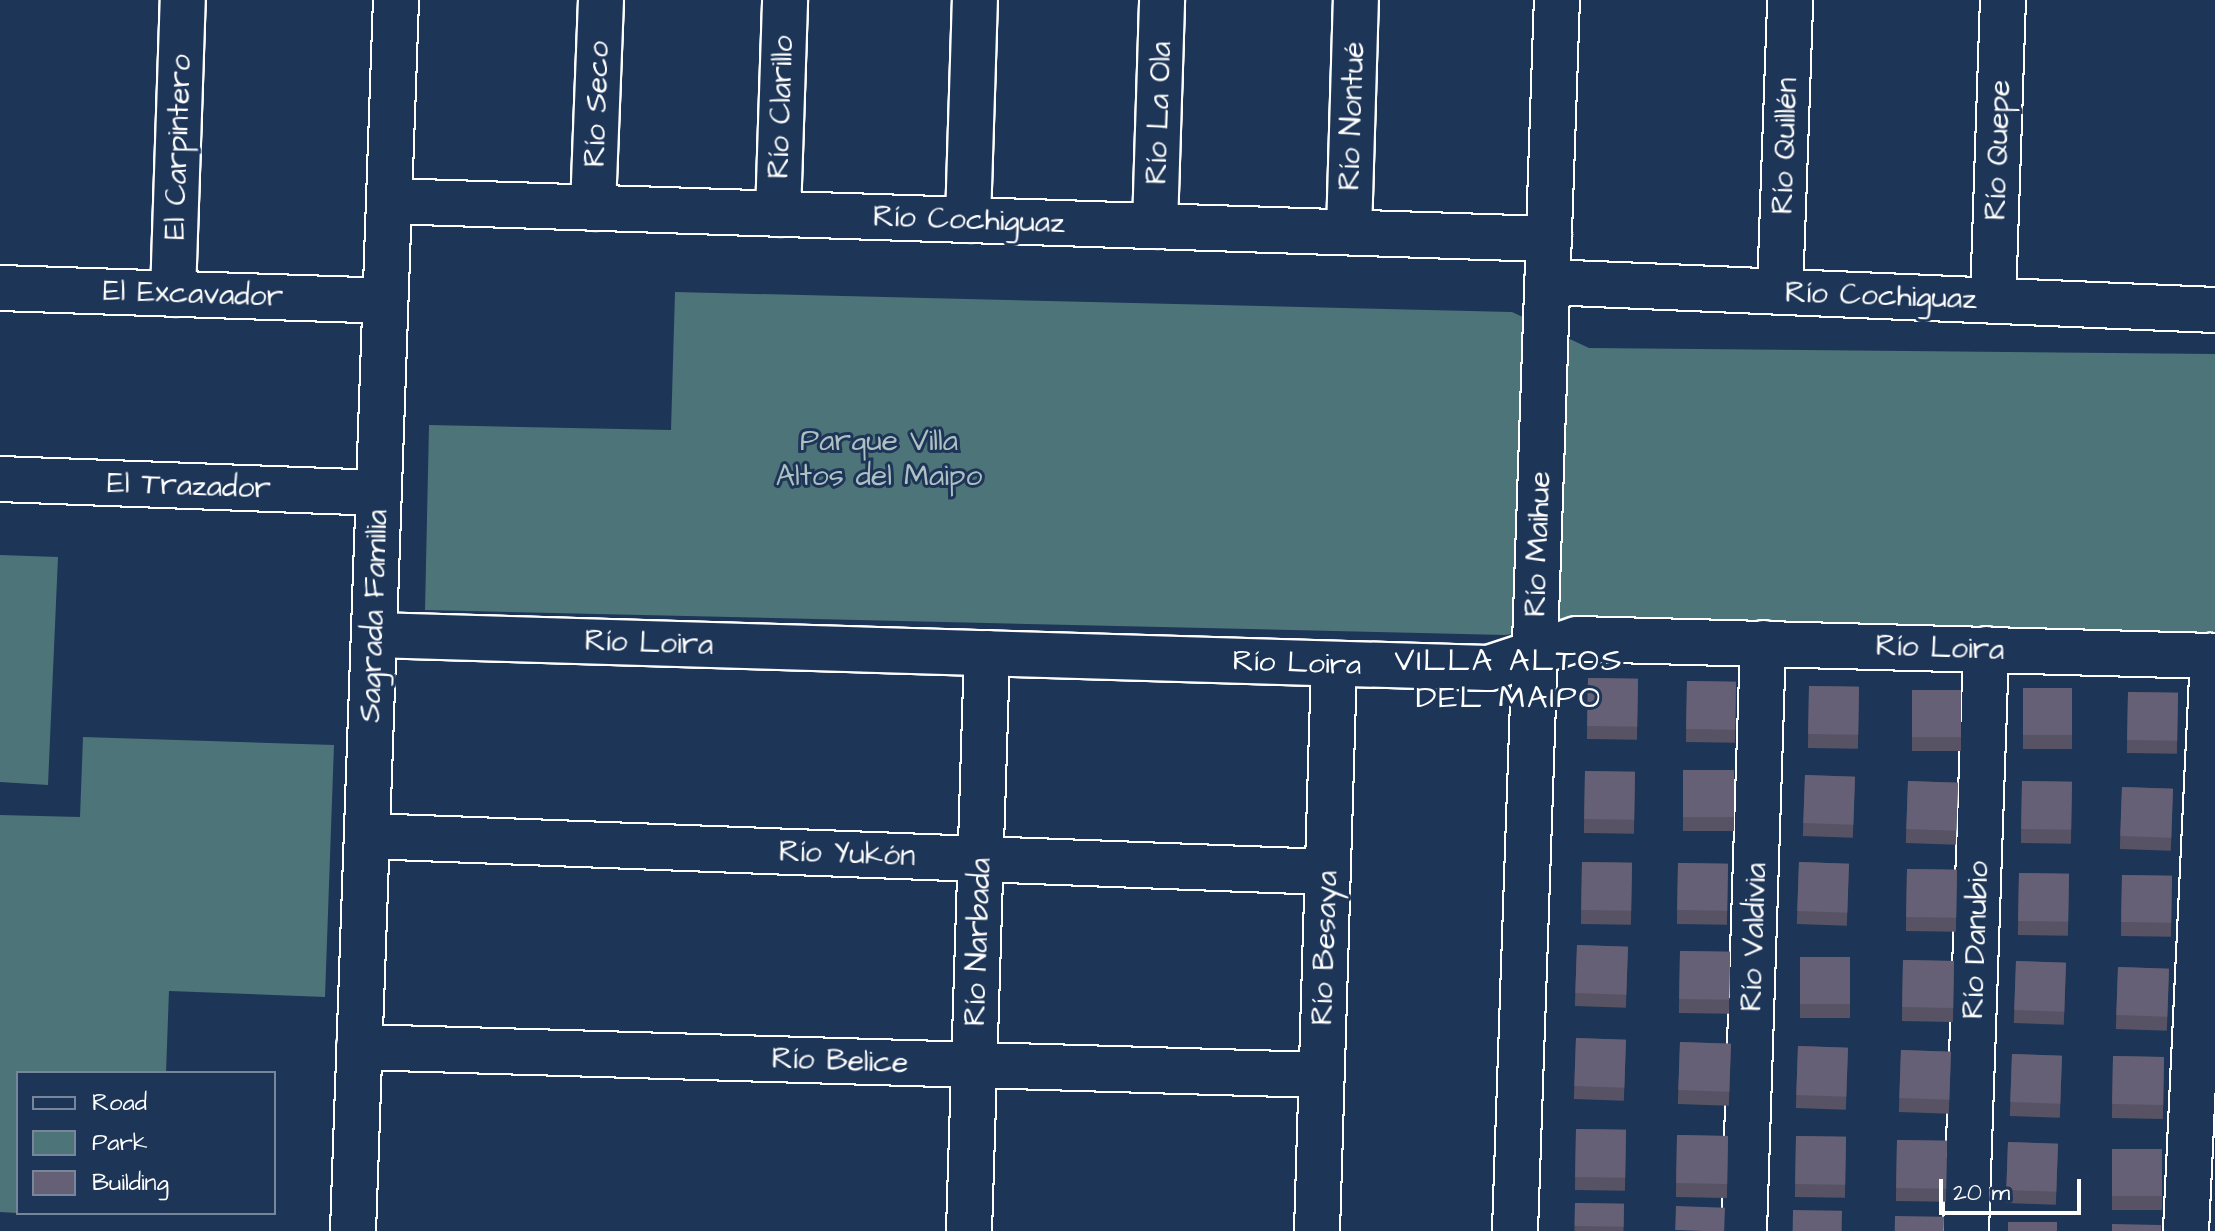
<!DOCTYPE html>
<meta charset="utf-8">
<style>
body{margin:0}
#map{position:relative;width:2215px;height:1231px;overflow:hidden;background:#1d3557;font-family:"Architects Daughter",sans-serif}
div>[style]{position:absolute}
[style*='--x']{left:calc(var(--x)*1px);top:calc(var(--y)*1px);width:calc(var(--w)*1px);rotate:calc(var(--a)*1deg)}
.green>*{inset:0;background:#4d7478}
.roads{filter:drop-shadow(2px 0 #fff) drop-shadow(-2px 0 #fff) drop-shadow(0 2px #fff) drop-shadow(0 -2px #fff)}
.minor>*{height:44px;margin:-22px;padding:0 22px;transform-origin:22px;border-radius:22px;background:#1d3557}
.wall>*{inset:0;background:#575365;transform-origin:0 0}
.building>*{inset:0;background:#656076;transform-origin:0 0}
span{translate:-50% -50%;white-space:nowrap;text-align:center;line-height:1.15;-webkit-text-stroke:6px #1d3557;paint-order:stroke}
.street-label{font-size:30px;color:#fff}
.park-label{font-size:30px;color:#afc0c2}
.neighbourhood-label{font-size:32px;color:#fff;letter-spacing:2px}
.legend{position:absolute;left:16px;top:1071px;width:260px;height:144px;box-sizing:border-box;background:#1d3557;border:2px solid #77869a;margin:0;padding:10px 14px;list-style:none;font-size:24px;color:#fff}
.legend li{display:flex;align-items:center;gap:16px;height:40px}
.legend b{width:40px;border:2px solid #77869a}
.scale{position:absolute;left:1939px;top:1179px;width:142px;height:36px;box-sizing:border-box;border:4px solid #fff;border-top:0;padding-left:10px;font-size:24px;line-height:28px;white-space:nowrap;color:#fff;-webkit-text-stroke:6px #1d3557;paint-order:stroke}
</style>
<div id="map">
<div class="green">
<div style="clip-path:polygon(675px 292px,1512px 312px,1589px 348px,2215px 354px,2215px 639px,1576px 625px,1505px 635px,425px 610px,429px 425px,671px 430px)"></div>
<div style="clip-path:polygon(0 555px,58px 557px,48px 785px,0 782px)"></div>
<div style="clip-path:polygon(83px 737px,334px 745px,325px 997px,169px 991px,166px 1073px,18px 1073px,18px 1213px,0 1212px,0 815px,80px 817px)"></div>
</div>
<div class="roads">
<div class="minor">
<div style="--x:389;--y:201;--w:1161;--a:1.88"></div>
<div style="--x:593;--y:208;--w:208;--a:-87.8"></div>
<div style="--x:778;--y:214;--w:214;--a:-88.1"></div>
<div style="--x:968;--y:220;--w:220;--a:-88.2"></div>
<div style="--x:1155;--y:226;--w:226;--a:-88.2"></div>
<div style="--x:1349;--y:232;--w:232;--a:-88.3"></div>
<div style="--x:1547;--y:282;--w:669;--a:2.4"></div>
<div style="--x:0;--y:288;--w:385;--a:1.9"></div>
<div style="--x:1780;--y:292;--w:292;--a:-88"></div>
<div style="--x:173;--y:294;--w:294;--a:-88.1"></div>
<div style="--x:1993;--y:300;--w:300;--a:-88.1"></div>
<div style="--x:0;--y:479;--w:379;--a:2.1"></div>
<div style="--x:374;--y:635;--w:1115;--a:1.7"></div>
<div style="--x:1489;--y:668;--w:93;--a:-18.2"></div>
<div style="--x:1577;--y:639;--w:638;--a:1.53"></div>
<div style="--x:367;--y:836;--w:962;--a:2.15"></div>
<div style="--x:359;--y:1047;--w:962;--a:1.67"></div>
<div style="--x:353;--y:1231;--w:1232;--a:-88"></div>
<div style="--x:969;--y:1231;--w:578;--a:-88.22"></div>
<div style="--x:1317;--y:1231;--w:567;--a:-88.28"></div>
<div style="--x:1515;--y:1231;--w:1232;--a:-88.05"></div>
<div style="--x:1744;--y:1231;--w:588;--a:-88.15"></div>
<div style="--x:1966;--y:1231;--w:582;--a:-88.03"></div>
<div style="--x:2186;--y:1231;--w:576;--a:-87.31"></div>
</div>
</div>
<div class="wall">
<div style="left:1588px;top:678px;width:50px;height:61px;rotate:1deg"></div>
<div style="left:1687px;top:681px;width:49px;height:61px;rotate:1deg"></div>
<div style="left:1809px;top:686px;width:50px;height:62px;rotate:1deg"></div>
<div style="left:2023px;top:688px;width:49px;height:61px"></div>
<div style="left:1912px;top:690px;width:49px;height:61px"></div>
<div style="left:2128px;top:692px;width:50px;height:61px;rotate:1deg"></div>
<div style="left:1683px;top:770px;width:51px;height:61px"></div>
<div style="left:1585px;top:771px;width:50px;height:62px;rotate:1deg"></div>
<div style="left:1805px;top:775px;width:50px;height:61px;rotate:2deg"></div>
<div style="left:1908px;top:781px;width:50px;height:62px;rotate:2deg"></div>
<div style="left:2022px;top:781px;width:50px;height:62px;rotate:1deg"></div>
<div style="left:2122px;top:787px;width:51px;height:62px;rotate:2deg"></div>
<div style="left:1582px;top:862px;width:50px;height:62px;rotate:1deg"></div>
<div style="left:1799px;top:862px;width:50px;height:62px;rotate:2deg"></div>
<div style="left:1678px;top:863px;width:50px;height:61px;rotate:1deg"></div>
<div style="left:1907px;top:869px;width:50px;height:62px;rotate:1deg"></div>
<div style="left:2019px;top:873px;width:50px;height:62px;rotate:1deg"></div>
<div style="left:2122px;top:875px;width:50px;height:61px;rotate:1deg"></div>
<div style="left:1577px;top:945px;width:51px;height:61px;rotate:2deg"></div>
<div style="left:1680px;top:951px;width:50px;height:62px;rotate:1deg"></div>
<div style="left:1800px;top:957px;width:50px;height:61px"></div>
<div style="left:1903px;top:960px;width:51px;height:61px;rotate:1deg"></div>
<div style="left:2016px;top:961px;width:50px;height:62px;rotate:2deg"></div>
<div style="left:2118px;top:967px;width:51px;height:62px;rotate:2deg"></div>
<div style="left:1576px;top:1038px;width:50px;height:61px;rotate:2deg"></div>
<div style="left:1680px;top:1042px;width:51px;height:62px;rotate:2deg"></div>
<div style="left:1798px;top:1046px;width:50px;height:62px;rotate:2deg"></div>
<div style="left:1901px;top:1050px;width:50px;height:62px;rotate:2deg"></div>
<div style="left:2012px;top:1054px;width:50px;height:62px;rotate:2deg"></div>
<div style="left:2113px;top:1056px;width:51px;height:62px;rotate:1deg"></div>
<div style="left:1576px;top:1129px;width:50px;height:61px;rotate:1deg"></div>
<div style="left:1677px;top:1135px;width:51px;height:62px;rotate:1deg"></div>
<div style="left:1796px;top:1136px;width:50px;height:61px;rotate:1deg"></div>
<div style="left:1897px;top:1140px;width:50px;height:61px;rotate:1deg"></div>
<div style="left:2008px;top:1142px;width:50px;height:61px;rotate:2deg"></div>
<div style="left:2112px;top:1149px;width:50px;height:61px"></div>
<div style="left:1575px;top:1203px;width:49px;height:28px;rotate:1deg"></div>
</div>
<div class="building">
<div style="left:1588px;top:678px;width:50px;height:48px;rotate:1deg"></div>
<div style="left:1687px;top:681px;width:49px;height:48px;rotate:1deg"></div>
<div style="left:1809px;top:686px;width:50px;height:48px;rotate:1deg"></div>
<div style="left:2023px;top:688px;width:49px;height:47px"></div>
<div style="left:1912px;top:690px;width:49px;height:47px"></div>
<div style="left:2128px;top:692px;width:50px;height:48px;rotate:1deg"></div>
<div style="left:1683px;top:770px;width:51px;height:47px"></div>
<div style="left:1585px;top:771px;width:50px;height:48px;rotate:1deg"></div>
<div style="left:1805px;top:775px;width:50px;height:48px;rotate:2deg"></div>
<div style="left:1908px;top:781px;width:50px;height:48px;rotate:2deg"></div>
<div style="left:2022px;top:781px;width:50px;height:48px;rotate:1deg"></div>
<div style="left:2122px;top:787px;width:51px;height:49px;rotate:2deg"></div>
<div style="left:1582px;top:862px;width:50px;height:48px;rotate:1deg"></div>
<div style="left:1799px;top:862px;width:50px;height:49px;rotate:2deg"></div>
<div style="left:1678px;top:863px;width:50px;height:47px;rotate:1deg"></div>
<div style="left:1907px;top:869px;width:50px;height:48px;rotate:1deg"></div>
<div style="left:2019px;top:873px;width:50px;height:48px;rotate:1deg"></div>
<div style="left:2122px;top:875px;width:50px;height:47px;rotate:1deg"></div>
<div style="left:1577px;top:945px;width:51px;height:48px;rotate:2deg"></div>
<div style="left:1680px;top:951px;width:50px;height:48px;rotate:1deg"></div>
<div style="left:1800px;top:957px;width:50px;height:47px"></div>
<div style="left:1903px;top:960px;width:51px;height:47px;rotate:1deg"></div>
<div style="left:2016px;top:961px;width:50px;height:49px;rotate:2deg"></div>
<div style="left:2118px;top:967px;width:51px;height:48px;rotate:2deg"></div>
<div style="left:1576px;top:1038px;width:50px;height:48px;rotate:2deg"></div>
<div style="left:1680px;top:1042px;width:51px;height:48px;rotate:2deg"></div>
<div style="left:1798px;top:1046px;width:50px;height:49px;rotate:2deg"></div>
<div style="left:1901px;top:1050px;width:50px;height:48px;rotate:2deg"></div>
<div style="left:2012px;top:1054px;width:50px;height:48px;rotate:2deg"></div>
<div style="left:2113px;top:1056px;width:51px;height:48px;rotate:1deg"></div>
<div style="left:1576px;top:1129px;width:50px;height:48px;rotate:1deg"></div>
<div style="left:1677px;top:1135px;width:51px;height:48px;rotate:1deg"></div>
<div style="left:1796px;top:1136px;width:50px;height:48px;rotate:1deg"></div>
<div style="left:1897px;top:1140px;width:50px;height:48px;rotate:1deg"></div>
<div style="left:2008px;top:1142px;width:50px;height:48px;rotate:2deg"></div>
<div style="left:2112px;top:1149px;width:50px;height:47px"></div>
<div style="left:1575px;top:1203px;width:49px;height:23px;rotate:1deg"></div>
<div style="left:1676px;top:1206px;width:49px;height:24px;rotate:2deg"></div>
<div style="left:1793px;top:1210px;width:49px;height:21px;rotate:1deg"></div>
<div style="left:1895px;top:1216px;width:49px;height:15px;rotate:1deg"></div>
<div style="left:2008px;top:1222px;width:49px;height:9px"></div>
<div style="clip-path:polygon(2112px 1224px,2161px 1225px,2161px 1231px,2112px 1231px)"></div>
</div>
<div class="street-label">
<span style="left:597px;top:104px;rotate:-88deg">Río Seco</span>
<span style="left:781px;top:107px;rotate:-88deg">Río Clarillo</span>
<span style="left:1159px;top:113px;rotate:-88deg">Río La Ola</span>
<span style="left:1352px;top:116px;rotate:-88deg">Río Nontué</span>
<span style="left:1785px;top:146px;rotate:-88deg">Río Quillén</span>
<span style="left:178px;top:147px;rotate:-88deg">El Carpintero</span>
<span style="left:1998px;top:150px;rotate:-88deg">Río Quepe</span>
<span style="left:969px;top:220px;rotate:2deg">Río Cochiguaz</span>
<span style="left:193px;top:294px;rotate:2deg">El Excavador</span>
<span style="left:1881px;top:296px;rotate:2deg">Río Cochiguaz</span>
<span style="left:189px;top:486px;rotate:2deg">El Trazador</span>
<span style="left:1538px;top:544px;rotate:-88deg">Río Maihue</span>
<span style="left:374px;top:616px;rotate:-88deg">Sagrada Familia</span>
<span style="left:649px;top:643px;rotate:2deg">Río Loira</span>
<span style="left:1940px;top:648px;rotate:2deg">Río Loira</span>
<span style="left:1297px;top:663px;rotate:2deg">Río Loira</span>
<span style="left:847px;top:854px;rotate:2deg">Río Yukón</span>
<span style="left:1754px;top:937px;rotate:-88deg">Río Valdivia</span>
<span style="left:1976px;top:940px;rotate:-88deg">Río Danubio</span>
<span style="left:978px;top:942px;rotate:-88deg">Río Narbada</span>
<span style="left:1325px;top:948px;rotate:-88deg">Río Besaya</span>
<span style="left:840px;top:1061px;rotate:2deg">Río Belice</span>
</div>
<div class="park-label">
<span style="left:879px;top:458px">Parque Villa<br>Altos del Maipo</span>
</div>
<div class="neighbourhood-label">
<span style="left:1509px;top:680px">VILLA ALTOS<br>DEL MAIPO</span>
</div>
<ul class="legend">
<li><b style="height:10px;background:#1d3557"></b>Road</li>
<li><b style="height:22px;background:#4d7478"></b>Park</li>
<li><b style="height:22px;background:#656076"></b>Building</li>
</ul>
<div class="scale">20 m</div>
</div>
